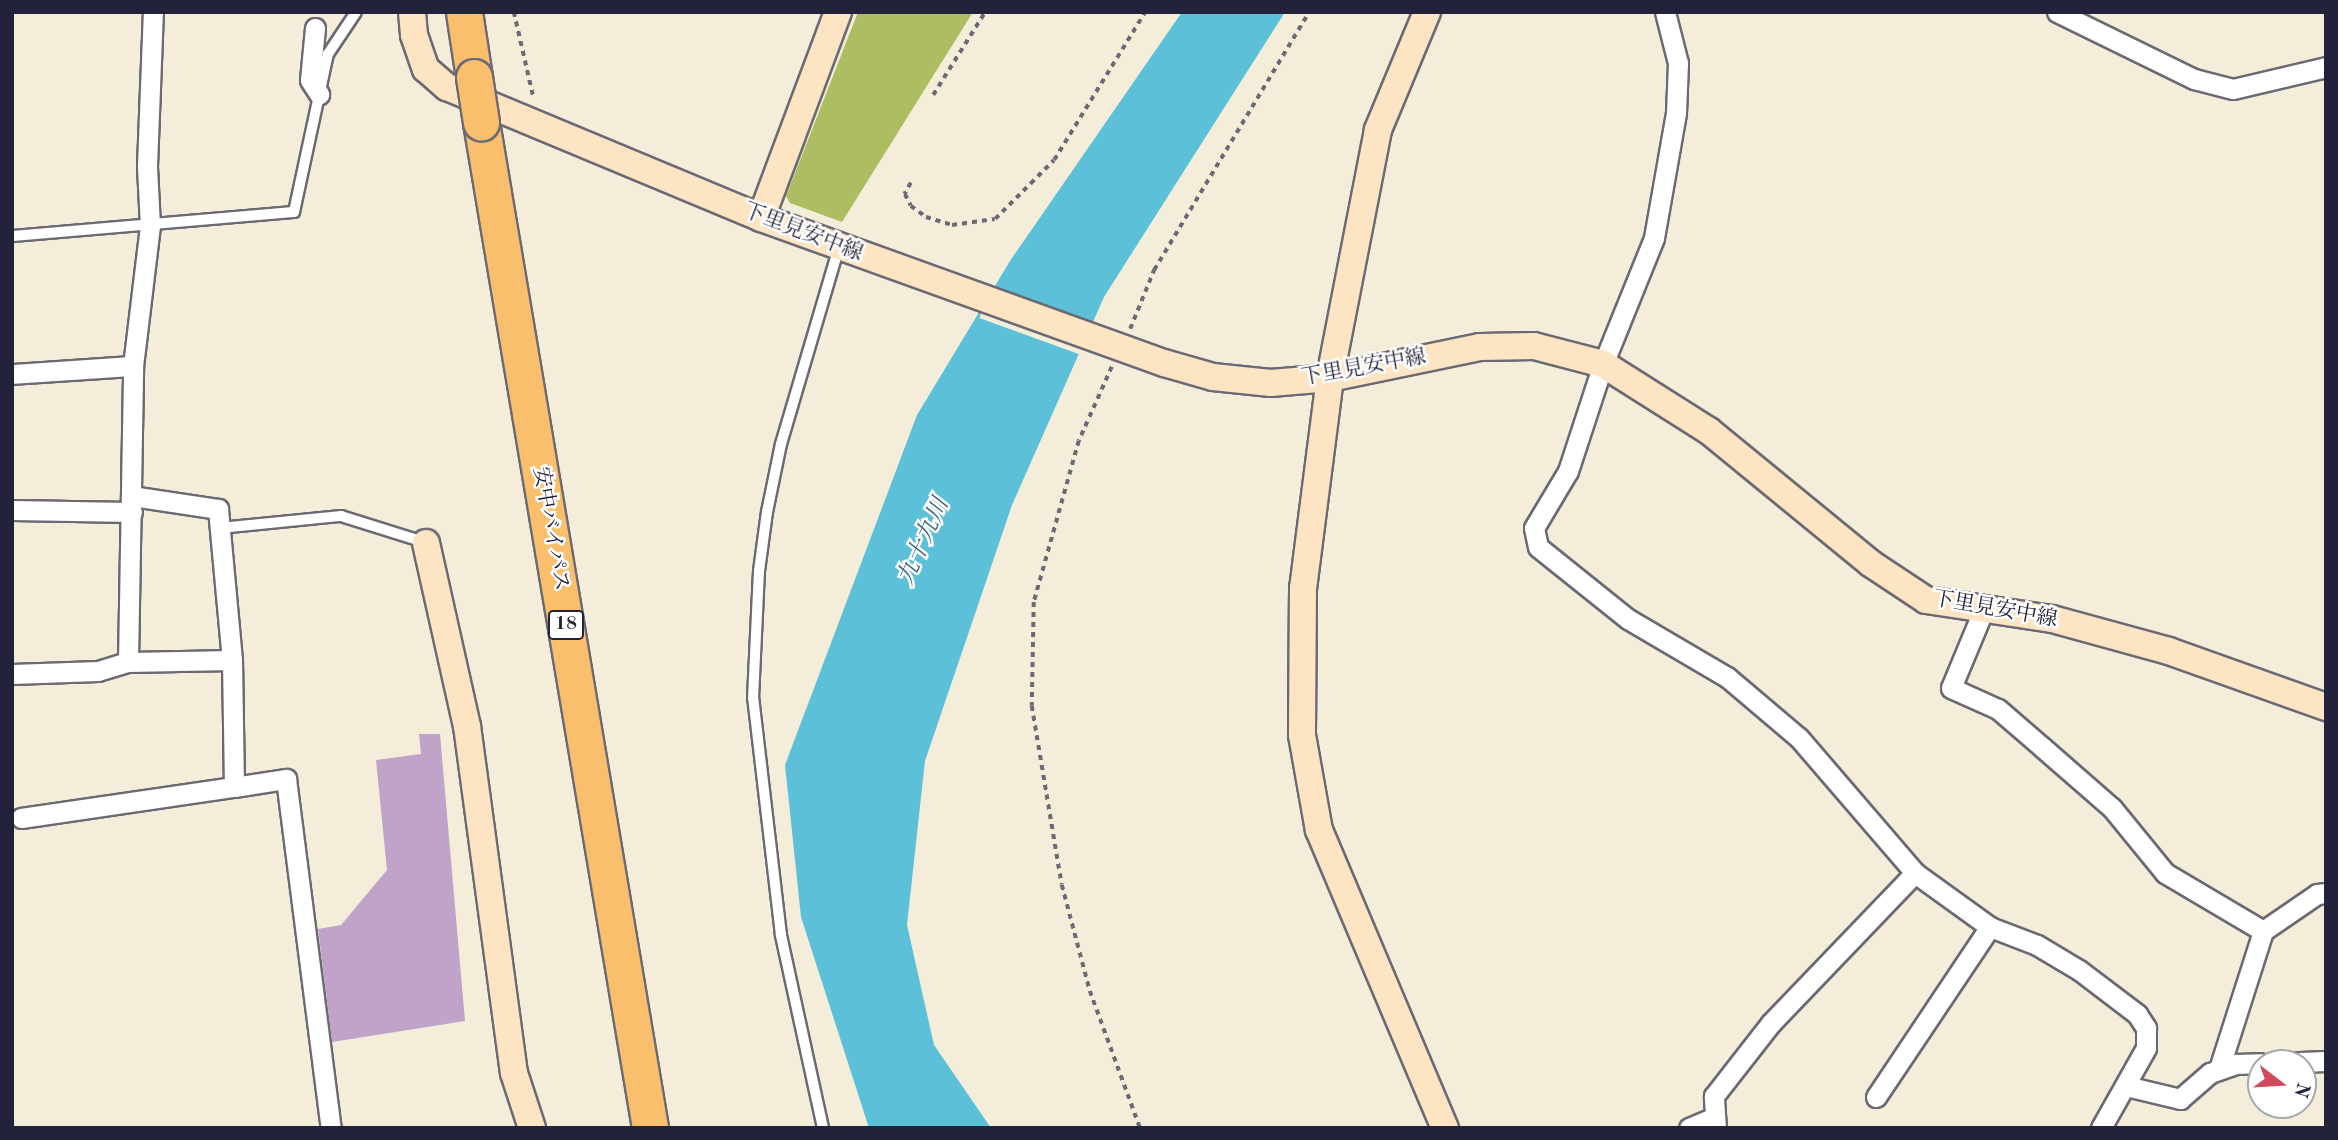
<!DOCTYPE html>
<meta charset="utf-8">
<style>
body{margin:0}
#map{position:relative;width:2338px;height:1140px;overflow:hidden;background:#f3edda;font-family:"Old Standard TT","Noto Serif JP",serif}
div>[style]{position:absolute}
[style*='--x']{left:calc(var(--x)*1px);top:calc(var(--y)*1px);width:calc(var(--w)*1px);rotate:calc(var(--a)*1deg)}
.green>*{inset:0;background:#acbe61}
.water>*{inset:0;background:#5bc0d8}
.pier>*{inset:0;background:#f3edda;transform-origin:0 0}
.building>*{inset:0;background:#c1a3c9}
.path>*{height:3.5px;margin-top:-1.75px;transform-origin:0;background:repeating-linear-gradient(90deg,#6b6973 0 5px,transparent 0 10px)}
.roads{filter:drop-shadow(2px 0 #6b6973) drop-shadow(-2px 0 #6b6973) drop-shadow(0 2px #6b6973) drop-shadow(0 -2px #6b6973)}
.lane>*{height:10px;margin:-5px;padding:0 5px;transform-origin:5px;border-radius:5px;background:#fff}
.street>*{height:19px;margin:-9.5px;padding:0 9.5px;transform-origin:9.5px;border-radius:9.5px;background:#fff}
.secondary>*{height:26px;margin:-13px;padding:0 13px;transform-origin:13px;border-radius:13px;background:#fde5c4}
.highway>*{height:35px;margin:-17.5px;padding:0 17.5px;transform-origin:17.5px;border-radius:17.5px;background:#f9bf6c}
.bridges{filter:drop-shadow(2px 0 #6b6973) drop-shadow(-2px 0 #6b6973) drop-shadow(0 2px #6b6973) drop-shadow(0 -2px #6b6973)}
.highway-bridge>*{height:35px;margin:-17.5px;padding:0 17.5px;transform-origin:17.5px;border-radius:17.5px;background:#f9bf6c}
span{translate:-50% -50%;white-space:nowrap;text-align:center;line-height:1.15;-webkit-text-stroke:5px #fff;paint-order:stroke}
.shield-label span{padding:2px 5px;background:#fff;border:2px solid;border-radius:5px;-webkit-text-stroke-width:0}
.shield-label{font-size:19px;color:#22223b;font-weight:700}
.street-label{font-size:21px;color:#22223b}
.water-label{font-size:23px;color:#39617a;font-style:italic}
.frame{position:absolute;inset:0;border:14px solid #22223b;pointer-events:none}
.north{position:absolute;left:2247px;top:1049px;width:70px;height:70px;box-sizing:border-box;background:#fff;border:2px solid #a7a7b1;border-radius:50%;rotate:107deg;font-size:19px;font-weight:700;line-height:28px;text-align:center;color:#22223b}
.north::after{content:'';display:block;margin:auto;width:24px;height:32px;background:#d1495b;clip-path:polygon(50% 0,100% 100%,50% 72%,0 100%)}
</style>
<div id="map">
<div class="green">
<div style="clip-path:polygon(858px 12px,973px 12px,842px 222px,790px 203px,786px 196px)"></div>
</div>
<div class="water">
<div style="clip-path:polygon(1182px 12px,1285px 12px,1104px 297px,1012px 505px,925px 761px,907px 925px,934px 1045px,991px 1128px,869px 1128px,801px 917px,785px 765px,917px 415px,1010px 261px)"></div>
</div>
<div class="pier">
<div style="left:991px;top:286px;width:112px;height:34px;rotate:20deg"></div>
</div>
<div class="building">
<div style="clip-path:polygon(419px 734px,440px 734px,465px 1021px,332px 1042px,318px 929px,341px 925px,387px 870px,376px 760px,421px 754px)"></div>
</div>
<div class="path">
<div style="--x:514;--y:12;--w:89;--a:77.1"></div>
<div style="--x:933;--y:95;--w:98;--a:-57.9"></div>
<div style="--x:911;--y:183;--w:13;--a:119"></div>
<div style="--x:905;--y:194;--w:13;--a:63"></div>
<div style="--x:911;--y:206;--w:19;--a:36"></div>
<div style="--x:926;--y:217;--w:27;--a:17"></div>
<div style="--x:952;--y:225;--w:43;--a:-7.9"></div>
<div style="--x:995;--y:219;--w:83;--a:-45"></div>
<div style="--x:1054;--y:160;--w:174;--a:-58.4"></div>
<div style="--x:1130;--y:329;--w:64;--a:-67.9"></div>
<div style="--x:1154;--y:270;--w:301;--a:-59"></div>
<div style="--x:1112;--y:367;--w:81;--a:114"></div>
<div style="--x:1079;--y:441;--w:167;--a:105.6"></div>
<div style="--x:1034;--y:602;--w:104;--a:91.1"></div>
<div style="--x:1032;--y:706;--w:181;--a:80.5"></div>
<div style="--x:1062;--y:885;--w:110;--a:75.2"></div>
<div style="--x:1090;--y:991;--w:146;--a:69.9"></div>
</div>
<div class="roads">
<div class="lane">
<div style="--x:12;--y:236;--w:283;--a:-4.9"></div>
<div style="--x:294;--y:212;--w:162;--a:-77.9"></div>
<div style="--x:328;--y:54;--w:50;--a:-56.3"></div>
<div style="--x:220;--y:528;--w:122;--a:-5.7"></div>
<div style="--x:341;--y:516;--w:87;--a:17.4"></div>
<div style="--x:823;--y:1128;--w:198;--a:-102.3"></div>
<div style="--x:781;--y:935;--w:239;--a:-96.7"></div>
<div style="--x:753;--y:698;--w:127;--a:-87.3"></div>
<div style="--x:759;--y:571;--w:60;--a:-82.3"></div>
<div style="--x:767;--y:512;--w:69;--a:-78.4"></div>
<div style="--x:781;--y:444;--w:205;--a:-73.6"></div>
</div>
<div class="street">
<div style="--x:1665;--y:12;--w:53;--a:75.7"></div>
<div style="--x:1678;--y:63;--w:50;--a:92.3"></div>
<div style="--x:1676;--y:113;--w:127;--a:100"></div>
<div style="--x:1654;--y:238;--w:136;--a:112"></div>
<div style="--x:1603;--y:364;--w:113;--a:108.1"></div>
<div style="--x:1568;--y:471;--w:66;--a:120.8"></div>
<div style="--x:1534;--y:528;--w:19;--a:78"></div>
<div style="--x:1538;--y:547;--w:115;--a:38.7"></div>
<div style="--x:1628;--y:619;--w:115;--a:30.4"></div>
<div style="--x:1727;--y:677;--w:94;--a:40.3"></div>
<div style="--x:1799;--y:738;--w:178;--a:49.3"></div>
<div style="--x:1915;--y:873;--w:92;--a:35.8"></div>
<div style="--x:1990;--y:927;--w:50;--a:21"></div>
<div style="--x:2037;--y:945;--w:49;--a:30.8"></div>
<div style="--x:2079;--y:970;--w:73;--a:37.2"></div>
<div style="--x:2137;--y:1014;--w:17;--a:57"></div>
<div style="--x:2146;--y:1028;--w:20;--a:90"></div>
<div style="--x:2146;--y:1048;--w:92;--a:119.4"></div>
<div style="--x:2057;--y:12;--w:153;--a:26.1"></div>
<div style="--x:2194;--y:79;--w:40;--a:14.4"></div>
<div style="--x:2233;--y:89;--w:96;--a:-13.3"></div>
<div style="--x:315;--y:28;--w:52;--a:95.5"></div>
<div style="--x:310;--y:80;--w:17;--a:57"></div>
<div style="--x:12;--y:374;--w:121;--a:-3.8"></div>
<div style="--x:12;--y:510;--w:120;--a:1"></div>
<div style="--x:1983;--y:611;--w:83;--a:112.6"></div>
<div style="--x:1951;--y:688;--w:51;--a:24.1"></div>
<div style="--x:1998;--y:709;--w:58;--a:40.8"></div>
<div style="--x:2042;--y:747;--w:93;--a:41.1"></div>
<div style="--x:2112;--y:808;--w:84;--a:50.8"></div>
<div style="--x:2165;--y:873;--w:114;--a:30.6"></div>
<div style="--x:2263;--y:931;--w:65;--a:-34.4"></div>
<div style="--x:2317;--y:894;--w:9;--a:-6"></div>
<div style="--x:128;--y:662;--w:296;--a:-89"></div>
<div style="--x:133;--y:366;--w:141;--a:-83.1"></div>
<div style="--x:150;--y:226;--w:60;--a:-92.9"></div>
<div style="--x:147;--y:166;--w:154;--a:-87.8"></div>
<div style="--x:12;--y:674;--w:86;--a:-2"></div>
<div style="--x:98;--y:671;--w:31;--a:-17"></div>
<div style="--x:128;--y:662;--w:104;--a:-1.1"></div>
<div style="--x:234;--y:787;--w:53;--a:-8.7"></div>
<div style="--x:286;--y:779;--w:352;--a:82.7"></div>
<div style="--x:21;--y:818;--w:215;--a:-8.3"></div>
<div style="--x:234;--y:787;--w:127;--a:-90.9"></div>
<div style="--x:232;--y:660;--w:152;--a:-95.3"></div>
<div style="--x:218;--y:509;--w:87;--a:-171.4"></div>
<div style="--x:2273;--y:1063;--w:53;--a:-2.2"></div>
<div style="--x:2219;--y:1069;--w:145;--a:-72.3"></div>
<div style="--x:2126;--y:1086;--w:56;--a:13.5"></div>
<div style="--x:2180;--y:1099;--w:40;--a:-41"></div>
<div style="--x:2210;--y:1073;--w:28;--a:-19"></div>
<div style="--x:2236;--y:1064;--w:25;--a:-2"></div>
<div style="--x:1876;--y:1097;--w:205;--a:-56.2"></div>
<div style="--x:1689;--y:1128;--w:25;--a:-23"></div>
<div style="--x:1716;--y:1128;--w:32;--a:-94"></div>
<div style="--x:1714;--y:1096;--w:93;--a:-52"></div>
<div style="--x:1771;--y:1023;--w:208;--a:-46.2"></div>
</div>
<div class="secondary">
<div style="--x:412;--y:12;--w:23;--a:85"></div>
<div style="--x:414;--y:35;--w:36;--a:71"></div>
<div style="--x:426;--y:69;--w:28;--a:41"></div>
<div style="--x:447;--y:87;--w:340;--a:22.6"></div>
<div style="--x:761;--y:218;--w:428;--a:19.8"></div>
<div style="--x:1164;--y:363;--w:51;--a:15.9"></div>
<div style="--x:1213;--y:377;--w:58;--a:5.9"></div>
<div style="--x:1271;--y:383;--w:59;--a:-4.8"></div>
<div style="--x:1330;--y:378;--w:153;--a:-11.7"></div>
<div style="--x:1480;--y:347;--w:54;--a:-1.1"></div>
<div style="--x:1534;--y:346;--w:71;--a:14.6"></div>
<div style="--x:1603;--y:364;--w:125;--a:32.3"></div>
<div style="--x:1709;--y:431;--w:208;--a:39.3"></div>
<div style="--x:1870;--y:563;--w:67;--a:33.5"></div>
<div style="--x:1926;--y:600;--w:127;--a:8.6"></div>
<div style="--x:2052;--y:619;--w:121;--a:15.3"></div>
<div style="--x:2169;--y:651;--w:167;--a:19.6"></div>
<div style="--x:1427;--y:12;--w:128;--a:112.6"></div>
<div style="--x:1378;--y:130;--w:253;--a:101"></div>
<div style="--x:1330;--y:378;--w:212;--a:97.3"></div>
<div style="--x:1303;--y:588;--w:147;--a:90.4"></div>
<div style="--x:1302;--y:735;--w:97;--a:79.9"></div>
<div style="--x:1319;--y:830;--w:324;--a:67.1"></div>
<div style="--x:761;--y:218;--w:220;--a:-69.5"></div>
<div style="--x:426;--y:543;--w:188;--a:77.4"></div>
<div style="--x:467;--y:726;--w:350;--a:82.3"></div>
<div style="--x:514;--y:1073;--w:58;--a:71.9"></div>
</div>
<div class="highway">
<div style="--x:464;--y:12;--w:66;--a:81.3"></div>
<div style="--x:481;--y:122;--w:1020;--a:80.46"></div>
</div>
</div>
<div class="bridges">
<div class="highway-bridge">
<div style="--x:474;--y:77;--w:46;--a:81.2"></div>
</div>
</div>
<div class="shield-label">
<span style="left:566px;top:625px">18</span>
</div>
<div class="street-label">
<span style="left:803px;top:233px;rotate:21deg">下里見安中線</span>
<span style="left:1364px;top:368px;rotate:-10deg">下里見安中線</span>
<span style="left:550px;top:529px;rotate:80deg">安中バイパス</span>
<span style="left:1995px;top:610px;rotate:10deg">下里見安中線</span>
</div>
<div class="water-label">
<span style="left:924px;top:542px;rotate:-66deg">九十九川</span>
</div>
<div class="frame"></div>
<div class="north">N</div>
</div>
